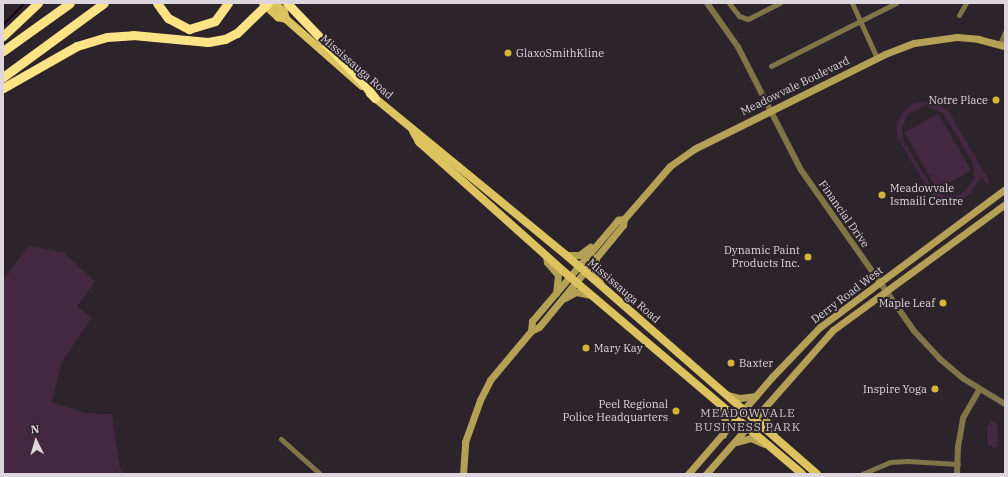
<!DOCTYPE html>
<style>
body{margin:0}
#map{position:relative;width:1008px;height:477px;overflow:hidden;background:#2c232b;font-family:"IBM Plex Serif",serif}
div>[style]{position:absolute}
[style*='--x']{left:calc(var(--x)*1px);top:calc(var(--y)*1px);width:calc(var(--w)*1px);rotate:calc(var(--a)*1deg)}
.green>*{inset:0;background:#442741;transform-origin:0 0}
.stream>*{height:1.5px;margin:-0.75px;padding:0 0.75px;transform-origin:0.75px;border-radius:0.75px;background:#1c001b}
.minor>*{height:5px;margin:-2.5px;padding:0 2.5px;transform-origin:2.5px;border-radius:2.5px;background:#817447}
.tertiary>*{height:6px;margin:-3px;padding:0 3px;transform-origin:3px;border-radius:3px;background:#817447}
.secondary>*{height:7px;margin:-3.5px;padding:0 3.5px;transform-origin:3.5px;border-radius:3.5px;background:#b5a155}
.primary>*{height:8px;margin:-4px;padding:0 4px;transform-origin:4px;border-radius:4px;background:#ddc35f}
.motorway>*{height:9px;margin:-4.5px;padding:0 4.5px;transform-origin:4.5px;border-radius:4.5px;background:#fce386}
.dots>*{width:11px;height:11px;translate:-50% -50%;box-sizing:border-box;border:2px solid #2c232b;border-radius:50%}
span{translate:-50% -50%;white-space:nowrap;text-align:center;line-height:1.15;-webkit-text-stroke:4px #2c232b;paint-order:stroke}
.poi-label{font-size:11px;color:#ddd7dd}
.left{translate:0 -50%;text-align:left}
.right{translate:-100% -50%;text-align:right}
.street-label{font-size:11px;color:#ddd7dd}
.neighbourhood-label{font-size:12px;color:#ccc0ca;letter-spacing:1px}
.frame{position:absolute;inset:0;border:4px solid #ddd7dd;pointer-events:none}
.north{position:absolute;left:16px;top:421px;width:40px;height:40px;-webkit-text-stroke:3px #2c232b;paint-order:stroke;rotate:355deg;font-size:11px;font-weight:700;line-height:16px;text-align:center;color:#ddd7dd}
.north::after{content:'';display:block;margin:auto;width:14px;height:18px;background:#ddd7dd;clip-path:polygon(50% 0,100% 100%,50% 72%,0 100%)}
</style>
<div id="map">
<div class="green">
<div style="clip-path:polygon(evenodd,928px 101px,947px 109px,990px 182px,986px 184px,982px 178px,979px 180px,971px 193px,959px 200px,945px 201px,931px 194px,897px 137px,897px 123px,904px 111px,914px 103px,928px 101px,925px 106px,943px 113px,973px 163px,974px 179px,966px 190px,959px 195px,945px 196px,933px 189px,903px 140px,902px 127px,908px 114px,925px 106px)"></div>
<div style="left:938px;top:113px;width:66px;height:39px;rotate:60deg"></div>
<div style="clip-path:polygon(29px 246px,63px 252px,95px 281px,77px 307px,92px 317px,62px 362px,52px 402px,85px 413px,112px 414px,120px 469px,126px 474px,3px 474px,3px 280px)"></div>
<div style="clip-path:polygon(991px 421px,997px 423px,998px 445px,995px 449px,988px 444px,987px 427px)"></div>
</div>
<div class="stream">
<div style="--x:3;--y:25;--w:31;--a:-45"></div>
</div>
<div class="minor">
<div style="--x:729;--y:3;--w:16;--a:52"></div>
<div style="--x:739;--y:16;--w:9;--a:18"></div>
<div style="--x:748;--y:19;--w:36;--a:-27"></div>
<div style="--x:852;--y:3;--w:60;--a:65.6"></div>
<div style="--x:959;--y:15;--w:14;--a:-60"></div>
<div style="--x:1000;--y:44;--w:13;--a:-67"></div>
<div style="--x:771;--y:66;--w:140;--a:-26.7"></div>
<div style="--x:281;--y:439;--w:52;--a:41.9"></div>
<div style="--x:862;--y:474;--w:30;--a:-23"></div>
<div style="--x:890;--y:462;--w:18;--a:-3"></div>
<div style="--x:908;--y:461;--w:50;--a:3.4"></div>
</div>
<div class="tertiary">
<div style="--x:707;--y:3;--w:54;--a:54.8"></div>
<div style="--x:738;--y:47;--w:138;--a:62.9"></div>
<div style="--x:801;--y:170;--w:197;--a:54.9"></div>
<div style="--x:914;--y:331;--w:38;--a:47"></div>
<div style="--x:940;--y:359;--w:31;--a:40"></div>
<div style="--x:964;--y:379;--w:48;--a:31.4"></div>
<div style="--x:957;--y:474;--w:27;--a:-88"></div>
<div style="--x:958;--y:447;--w:29;--a:-80"></div>
<div style="--x:963;--y:418;--w:32;--a:-60"></div>
</div>
<div class="secondary">
<div style="--x:566;--y:255;--w:13;--a:0"></div>
<div style="--x:579;--y:255;--w:14;--a:-36"></div>
<div style="--x:546;--y:256;--w:6;--a:81"></div>
<div style="--x:547;--y:262;--w:17;--a:50"></div>
<div style="--x:558;--y:275;--w:18;--a:96"></div>
<div style="--x:596;--y:257;--w:13;--a:94"></div>
<div style="--x:595;--y:270;--w:16;--a:68"></div>
<div style="--x:565;--y:298;--w:13;--a:-29"></div>
<div style="--x:576;--y:292;--w:14;--a:12"></div>
<div style="--x:531;--y:331;--w:10;--a:-84"></div>
<div style="--x:532;--y:321;--w:133;--a:-49.6"></div>
<div style="--x:618;--y:220;--w:6;--a:-9"></div>
<div style="--x:624;--y:219;--w:70;--a:-49"></div>
<div style="--x:670;--y:166;--w:32;--a:-35"></div>
<div style="--x:696;--y:148;--w:211;--a:-26.4"></div>
<div style="--x:885;--y:54;--w:31;--a:-21"></div>
<div style="--x:914;--y:43;--w:43;--a:-7.9"></div>
<div style="--x:957;--y:37;--w:21;--a:5"></div>
<div style="--x:978;--y:39;--w:28;--a:15"></div>
<div style="--x:727;--y:395;--w:13;--a:13"></div>
<div style="--x:740;--y:398;--w:16;--a:-7"></div>
<div style="--x:721;--y:405;--w:16;--a:76"></div>
<div style="--x:725;--y:421;--w:14;--a:98"></div>
<div style="--x:767;--y:408;--w:12;--a:95"></div>
<div style="--x:766;--y:420;--w:18;--a:63"></div>
<div style="--x:736;--y:442;--w:16;--a:-15"></div>
<div style="--x:751;--y:438;--w:14;--a:25"></div>
<div style="--x:463;--y:474;--w:32;--a:-86"></div>
<div style="--x:465;--y:442;--w:45;--a:-70.3"></div>
<div style="--x:480;--y:400;--w:22;--a:-63"></div>
<div style="--x:490;--y:380;--w:64;--a:-50.1"></div>
<div style="--x:531;--y:331;--w:9;--a:-27"></div>
<div style="--x:539;--y:327;--w:132;--a:-50.5"></div>
<div style="--x:623;--y:225;--w:6;--a:-81"></div>
<div style="--x:688;--y:474;--w:128;--a:-49.1"></div>
<div style="--x:772;--y:377;--w:69;--a:-46.2"></div>
<div style="--x:820;--y:327;--w:231;--a:-36.7"></div>
<div style="--x:706;--y:474;--w:192;--a:-48.6"></div>
<div style="--x:833;--y:330;--w:213;--a:-36.2"></div>
</div>
<div class="primary">
<div style="--x:263;--y:3;--w:21;--a:43"></div>
<div style="--x:278;--y:17;--w:8;--a:14"></div>
<div style="--x:286;--y:19;--w:101;--a:41.4"></div>
<div style="--x:274;--y:3;--w:13;--a:42"></div>
<div style="--x:284;--y:12;--w:7;--a:74"></div>
<div style="--x:370;--y:94;--w:254;--a:39.4"></div>
<div style="--x:566;--y:255;--w:333;--a:41.1"></div>
<div style="--x:413;--y:131;--w:13;--a:61"></div>
<div style="--x:419;--y:142;--w:203;--a:41.8"></div>
<div style="--x:570;--y:277;--w:304;--a:40.3"></div>
</div>
<div class="motorway">
<div style="--x:157;--y:3;--w:19;--a:54"></div>
<div style="--x:168;--y:18;--w:24;--a:28"></div>
<div style="--x:189;--y:29;--w:27;--a:-17"></div>
<div style="--x:215;--y:21;--w:22;--a:-54"></div>
<div style="--x:287;--y:3;--w:105;--a:46.2"></div>
<div style="--x:360;--y:79;--w:24;--a:52"></div>
<div style="--x:3;--y:36;--w:48;--a:-43.3"></div>
<div style="--x:3;--y:51;--w:82;--a:-35.6"></div>
<div style="--x:3;--y:77;--w:125;--a:-36.2"></div>
<div style="--x:3;--y:88;--w:85;--a:-29.6"></div>
<div style="--x:77;--y:46;--w:31;--a:-17"></div>
<div style="--x:107;--y:37;--w:26;--a:-4"></div>
<div style="--x:133;--y:35;--w:75;--a:5.3"></div>
<div style="--x:208;--y:42;--w:17;--a:-10"></div>
<div style="--x:225;--y:39;--w:13;--a:-27"></div>
<div style="--x:237;--y:33;--w:43;--a:-44.1"></div>
</div>
<div class="dots">
<div style="left:508px;top:53px;background:#d5b535"></div>
<div style="left:996px;top:100px;background:#d5b535"></div>
<div style="left:882px;top:195px;background:#d5b535"></div>
<div style="left:808px;top:257px;background:#d5b535"></div>
<div style="left:943px;top:303px;background:#d5b535"></div>
<div style="left:586px;top:348px;background:#d5b535"></div>
<div style="left:731px;top:363px;background:#d5b535"></div>
<div style="left:935px;top:389px;background:#d5b535"></div>
<div style="left:676px;top:411px;background:#d5b535"></div>
</div>
<div class="poi-label">
<span class="left" style="left:516px;top:53px">GlaxoSmithKline</span>
<span class="right" style="left:988px;top:100px">Notre Place</span>
<span class="left" style="left:890px;top:195px">Meadowvale<br>Ismaili Centre</span>
<span class="right" style="left:800px;top:257px">Dynamic Paint<br>Products Inc.</span>
<span class="right" style="left:935px;top:303px">Maple Leaf</span>
<span class="left" style="left:594px;top:348px">Mary Kay</span>
<span class="left" style="left:739px;top:363px">Baxter</span>
<span class="right" style="left:927px;top:389px">Inspire Yoga</span>
<span class="right" style="left:668px;top:411px">Peel Regional<br>Police Headquarters</span>
</div>
<div class="street-label">
<span style="left:357px;top:67px;rotate:41deg">Mississauga Road</span>
<span style="left:795px;top:86px;rotate:-26deg">Meadowvale Boulevard</span>
<span style="left:844px;top:214px;rotate:55deg">Financial Drive</span>
<span style="left:624px;top:291px;rotate:41deg">Mississauga Road</span>
<span style="left:847px;top:295px;rotate:-37deg">Derry Road West</span>
</div>
<div class="neighbourhood-label">
<span style="left:748px;top:420px">MEADOWVALE<br>BUSINESS PARK</span>
</div>
<div class="frame"></div>
<div class="north">N</div>
</div>
